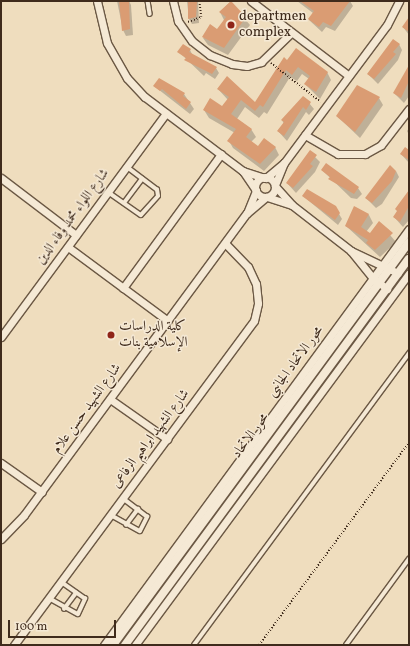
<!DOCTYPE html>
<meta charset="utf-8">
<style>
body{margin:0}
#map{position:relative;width:410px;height:646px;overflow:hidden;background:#efddbe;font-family:Vollkorn,Amiri,serif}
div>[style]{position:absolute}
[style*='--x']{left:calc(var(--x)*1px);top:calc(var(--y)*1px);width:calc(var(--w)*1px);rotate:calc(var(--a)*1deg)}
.shadow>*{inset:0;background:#0003}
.building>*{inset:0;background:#da9c73}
.path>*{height:1.5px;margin-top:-0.75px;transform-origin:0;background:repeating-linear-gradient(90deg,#3f2b1c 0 1px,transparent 0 3px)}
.roads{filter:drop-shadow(1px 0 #6b5844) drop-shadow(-1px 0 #6b5844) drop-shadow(0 1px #6b5844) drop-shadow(0 -1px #6b5844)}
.service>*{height:3.5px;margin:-1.75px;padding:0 1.75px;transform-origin:1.75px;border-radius:1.75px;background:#f5e9d5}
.minor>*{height:7px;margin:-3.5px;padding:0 3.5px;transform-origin:3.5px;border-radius:3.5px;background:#f5e9d5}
.minor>.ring{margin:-3.5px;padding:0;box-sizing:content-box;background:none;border:7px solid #f5e9d5;border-radius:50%}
.tertiary>*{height:8px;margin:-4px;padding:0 4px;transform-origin:4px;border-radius:4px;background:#f5e9d5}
.dots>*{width:11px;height:11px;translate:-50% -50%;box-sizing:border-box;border:2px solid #f5e9d5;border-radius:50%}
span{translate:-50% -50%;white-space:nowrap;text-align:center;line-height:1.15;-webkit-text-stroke:3px #f5e9d5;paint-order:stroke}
.poi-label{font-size:14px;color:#3f2b1c}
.left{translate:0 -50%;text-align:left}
.street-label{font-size:14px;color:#3f2b1c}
.frame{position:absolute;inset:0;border:2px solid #3f2b1c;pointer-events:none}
.scale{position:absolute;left:8px;top:620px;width:108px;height:18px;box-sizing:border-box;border:2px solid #3f2b1c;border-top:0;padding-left:5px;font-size:12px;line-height:14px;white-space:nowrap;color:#3f2b1c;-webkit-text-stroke:3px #f5e9d5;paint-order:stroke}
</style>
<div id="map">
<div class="shadow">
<div style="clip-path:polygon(117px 1px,129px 1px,131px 5px,133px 35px,126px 36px,123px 30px)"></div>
<div style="clip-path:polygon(187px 1px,198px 1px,199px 23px,192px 24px,189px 19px)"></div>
<div style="clip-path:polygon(297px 1px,350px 1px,353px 6px,335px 31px,326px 27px,322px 32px,309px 20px,313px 13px)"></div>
<div style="clip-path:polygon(230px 2px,250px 25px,228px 55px,208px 45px,203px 38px,218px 31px,224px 20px,220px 12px)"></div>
<div style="clip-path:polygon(409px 22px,409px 35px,403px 27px)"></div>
<div style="clip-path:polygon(399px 44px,402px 50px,398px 60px,378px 84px,368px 74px)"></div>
<div style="clip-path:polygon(190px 50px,193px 56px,216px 68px,219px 73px,215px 79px,206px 73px,204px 76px,179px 52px)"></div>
<div style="clip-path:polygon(288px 61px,327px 72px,331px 80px,320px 99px,305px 84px,309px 79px,302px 74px,297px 81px,290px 77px,267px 114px,264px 112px,259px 118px,245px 107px,237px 119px,251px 129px,256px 137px,251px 142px,258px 147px,275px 147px,279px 155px,264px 171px,233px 148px,229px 141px,235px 133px,209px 118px,204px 110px,222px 108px,228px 100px,218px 89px,255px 103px)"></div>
<div style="clip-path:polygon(409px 70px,409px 96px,404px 103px,394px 93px)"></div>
<div style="clip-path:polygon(154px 86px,184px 94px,194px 109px,190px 114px)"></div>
<div style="clip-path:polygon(304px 97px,314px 109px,309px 115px,306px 112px,287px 141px,278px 131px,284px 124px,282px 120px)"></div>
<div style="clip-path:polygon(379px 98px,383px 105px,360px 138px,337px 116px)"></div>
<div style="clip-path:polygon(409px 128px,409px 135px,407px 131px)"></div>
<div style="clip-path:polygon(409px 151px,409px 163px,401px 154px)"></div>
<div style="clip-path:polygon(310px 152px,320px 162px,315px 172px,296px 193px,287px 183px)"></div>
<div style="clip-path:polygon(322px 170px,358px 188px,362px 194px,357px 199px,351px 198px)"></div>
<div style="clip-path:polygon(396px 171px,399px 177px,382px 204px,376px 208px,366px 198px)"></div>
<div style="clip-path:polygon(409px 195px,409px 220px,403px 227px,394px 217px)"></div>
<div style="clip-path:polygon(303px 196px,335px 207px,342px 219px,338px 225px)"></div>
<div style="clip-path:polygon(355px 207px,369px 215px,373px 223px,366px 232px,371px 235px,379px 222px,396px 242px,380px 257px,346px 226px)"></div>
</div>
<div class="building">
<div style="clip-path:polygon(119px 1px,129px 1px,130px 29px,122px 31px)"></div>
<div style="clip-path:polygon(188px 1px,197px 1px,196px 17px,188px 19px)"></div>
<div style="clip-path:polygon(231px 1px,246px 17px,224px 48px,202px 37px,210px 24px,217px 29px,226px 17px,219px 12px)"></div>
<div style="clip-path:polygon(300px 1px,350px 1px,331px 26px,323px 22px,319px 27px,308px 19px,314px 11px)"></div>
<div style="clip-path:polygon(409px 17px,409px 32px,402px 27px)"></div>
<div style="clip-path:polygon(393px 39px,400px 44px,393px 52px,396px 54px,374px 79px,367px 74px)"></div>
<div style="clip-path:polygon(183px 44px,191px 49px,189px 52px,217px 67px,212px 74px,184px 60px,186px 58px,177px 52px)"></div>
<div style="clip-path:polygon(296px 48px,328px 72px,316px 92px,304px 84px,310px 76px,298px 67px,292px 75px,286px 70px,263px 107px,260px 105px,255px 111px,241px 100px,231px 114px,252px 129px,246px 137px,258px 146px,264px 138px,276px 147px,260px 164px,227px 141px,236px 129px,203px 110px,210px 98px,222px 106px,229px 97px,217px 89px,227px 76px,255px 102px,284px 57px,287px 60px)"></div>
<div style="clip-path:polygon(409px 65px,409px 81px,401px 98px,393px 93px)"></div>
<div style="clip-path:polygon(159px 78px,185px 93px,183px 96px,191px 102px,186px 109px,162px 89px,160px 91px,153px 86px)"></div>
<div style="clip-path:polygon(357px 85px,380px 97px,355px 132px,336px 116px)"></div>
<div style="clip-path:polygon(303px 96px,311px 102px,306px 110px,303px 107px,284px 136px,277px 131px,284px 122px,281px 120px)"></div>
<div style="clip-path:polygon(405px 147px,409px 150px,409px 160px,400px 154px)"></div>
<div style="clip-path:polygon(310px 150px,317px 155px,310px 164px,313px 166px,293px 188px,286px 183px)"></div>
<div style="clip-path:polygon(326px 163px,359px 187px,354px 194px,328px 179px,330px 177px,321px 170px)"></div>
<div style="clip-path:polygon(390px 165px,396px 171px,392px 181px,372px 203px,365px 198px)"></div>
<div style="clip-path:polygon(307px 189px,336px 206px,340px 213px,335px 220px,302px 196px)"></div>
<div style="clip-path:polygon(409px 190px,409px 206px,400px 222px,393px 217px,397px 211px,395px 209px)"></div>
<div style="clip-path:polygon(354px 206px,369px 214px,361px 227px,370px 233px,379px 221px,393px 233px,375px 250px,366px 243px,368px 240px,345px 226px)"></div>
</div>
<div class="path">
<div style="--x:188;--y:22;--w:14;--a:-21"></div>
<div style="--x:201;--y:17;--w:16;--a:-97"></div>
<div style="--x:271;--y:63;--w:63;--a:38"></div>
<div style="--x:259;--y:645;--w:252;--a:-53.5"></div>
</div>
<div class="roads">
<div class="service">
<div style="--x:148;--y:1;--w:13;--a:81"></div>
<div style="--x:108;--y:192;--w:40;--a:34.9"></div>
<div style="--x:141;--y:215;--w:25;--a:-48"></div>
<div style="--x:158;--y:196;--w:6;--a:-99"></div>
<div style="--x:157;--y:190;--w:38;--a:-143"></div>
<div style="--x:124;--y:203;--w:30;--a:-53"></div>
<div style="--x:111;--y:515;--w:33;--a:29"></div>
<div style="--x:140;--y:531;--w:16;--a:-63"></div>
<div style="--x:147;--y:517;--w:30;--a:-143"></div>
<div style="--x:126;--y:525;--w:20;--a:-53"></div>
<div style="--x:49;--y:598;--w:33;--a:29"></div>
<div style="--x:78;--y:614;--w:17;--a:-65"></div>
<div style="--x:85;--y:599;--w:29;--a:-145"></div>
<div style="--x:64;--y:609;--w:20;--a:-53"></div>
<div style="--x:194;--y:645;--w:363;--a:-53.6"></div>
<div style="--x:346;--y:645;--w:107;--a:-53.8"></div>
</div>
<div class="minor">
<div style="--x:97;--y:1;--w:43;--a:76.6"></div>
<div style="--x:107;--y:43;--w:40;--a:60.3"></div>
<div style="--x:127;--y:78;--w:26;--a:47"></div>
<div style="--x:145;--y:97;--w:123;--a:37.1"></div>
<div style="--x:243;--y:171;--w:23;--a:56"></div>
<div style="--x:173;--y:1;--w:21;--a:76"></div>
<div style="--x:178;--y:21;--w:24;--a:55"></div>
<div style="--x:192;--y:41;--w:23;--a:38"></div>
<div style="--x:210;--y:55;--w:24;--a:22"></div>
<div style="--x:232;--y:64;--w:15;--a:8"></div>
<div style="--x:247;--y:66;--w:15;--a:-16"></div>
<div style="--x:261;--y:62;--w:42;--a:-44"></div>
<div style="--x:251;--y:1;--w:123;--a:37.4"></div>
<div style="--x:305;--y:135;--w:38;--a:30"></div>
<div style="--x:338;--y:154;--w:27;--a:0"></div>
<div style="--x:365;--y:154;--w:18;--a:-29"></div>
<div style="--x:381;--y:145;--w:46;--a:-52.1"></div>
<div style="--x:243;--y:171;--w:22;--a:18"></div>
<div class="ring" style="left:255px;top:177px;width:13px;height:13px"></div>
<div style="--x:1;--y:178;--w:94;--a:37.2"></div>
<div style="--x:266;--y:178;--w:23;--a:-40"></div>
<div style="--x:275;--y:185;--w:24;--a:-68"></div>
<div style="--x:284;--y:163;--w:172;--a:-53.3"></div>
<div style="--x:387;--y:25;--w:27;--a:-63"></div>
<div style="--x:275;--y:186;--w:25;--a:48"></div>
<div style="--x:292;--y:205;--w:75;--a:37.9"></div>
<div style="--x:351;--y:251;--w:52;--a:25.1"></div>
<div style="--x:267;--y:197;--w:26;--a:18"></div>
<div style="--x:247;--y:213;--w:25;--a:-40"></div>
<div style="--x:68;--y:247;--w:124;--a:36.5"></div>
<div style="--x:351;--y:251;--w:35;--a:51"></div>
<div style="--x:373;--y:278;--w:18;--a:38"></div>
<div style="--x:123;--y:288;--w:166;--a:-53.8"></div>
<div style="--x:1;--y:337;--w:278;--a:-53.6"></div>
<div style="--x:110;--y:399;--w:70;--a:35.1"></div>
<div style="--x:1;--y:463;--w:50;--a:35.3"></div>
<div style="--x:1;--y:539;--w:33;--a:-46"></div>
<div style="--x:24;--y:515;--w:375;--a:-53.6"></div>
<div style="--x:247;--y:213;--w:24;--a:-68"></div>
<div style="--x:14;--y:645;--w:403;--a:-53.5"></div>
<div style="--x:254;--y:321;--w:18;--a:-77"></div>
<div style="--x:258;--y:303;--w:19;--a:-96"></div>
<div style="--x:256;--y:284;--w:19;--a:-115"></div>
<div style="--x:248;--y:267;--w:33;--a:-134"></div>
<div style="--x:104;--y:645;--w:516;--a:-53.75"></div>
<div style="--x:135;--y:645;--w:462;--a:-53.6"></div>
</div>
<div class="tertiary">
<div style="--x:113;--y:645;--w:500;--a:-53.7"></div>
<div style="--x:125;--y:645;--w:479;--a:-53.7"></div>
</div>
</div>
<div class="dots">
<div style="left:231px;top:25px;background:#8f2418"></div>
<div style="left:111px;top:335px;background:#8f2418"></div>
</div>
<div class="poi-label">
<span class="left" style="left:239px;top:25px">departmen<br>complex</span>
<span class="left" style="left:119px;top:335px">كلية الدراسات<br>الإسلامية بنات</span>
</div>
<div class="street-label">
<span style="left:73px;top:217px;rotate:-54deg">شارع اللواء محمد وفاء الدين</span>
<span style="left:296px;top:362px;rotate:-54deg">محور الاتحاد الجانبى</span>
<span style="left:87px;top:409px;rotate:-54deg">شارع الشهيد حسن علام</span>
<span style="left:251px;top:436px;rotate:-54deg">محور الاتحاد</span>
<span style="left:151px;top:439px;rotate:-53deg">شارع الشهيد ابراهيم الرفاعى</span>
</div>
<div class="frame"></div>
<div class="scale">100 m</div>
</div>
